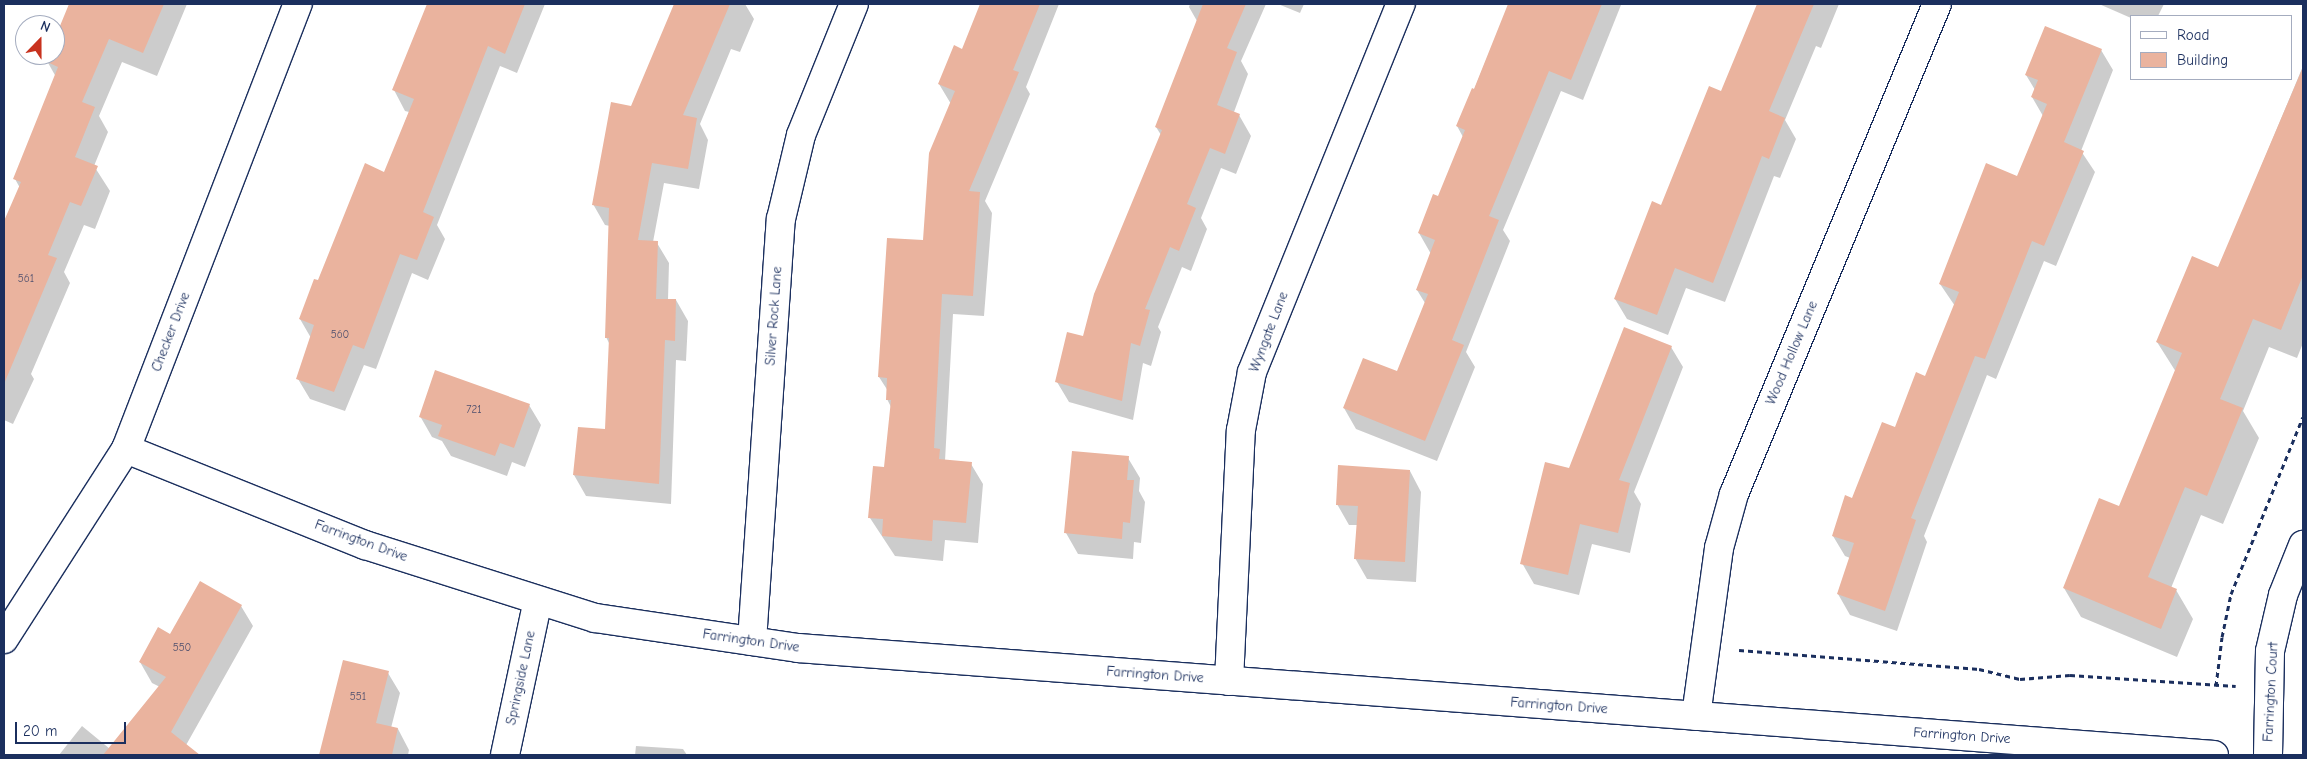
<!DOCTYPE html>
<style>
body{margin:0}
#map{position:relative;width:2307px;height:759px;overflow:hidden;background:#fff;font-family:"Comic Neue",sans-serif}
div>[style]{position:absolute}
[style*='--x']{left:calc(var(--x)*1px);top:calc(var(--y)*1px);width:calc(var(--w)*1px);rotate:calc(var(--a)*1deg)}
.shadow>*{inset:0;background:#0003}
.building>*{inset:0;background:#eab39e}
.path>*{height:3px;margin-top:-1.5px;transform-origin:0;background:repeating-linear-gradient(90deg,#1b2f5e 0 5px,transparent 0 9px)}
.roads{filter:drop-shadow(1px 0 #1b2f5e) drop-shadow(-1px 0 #1b2f5e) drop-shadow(0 1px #1b2f5e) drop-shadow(0 -1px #1b2f5e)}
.street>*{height:28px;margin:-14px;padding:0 14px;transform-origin:14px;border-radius:14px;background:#fff}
.secondary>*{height:28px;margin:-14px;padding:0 14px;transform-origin:14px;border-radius:14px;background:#fff}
span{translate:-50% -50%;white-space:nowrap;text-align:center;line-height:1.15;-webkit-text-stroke:4px #fff;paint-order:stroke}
.number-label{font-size:11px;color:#4f506e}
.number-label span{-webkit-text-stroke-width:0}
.street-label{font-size:14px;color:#1b2f5e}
.frame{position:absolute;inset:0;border:5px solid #1b2f5e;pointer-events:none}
.legend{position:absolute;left:2130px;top:15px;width:162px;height:65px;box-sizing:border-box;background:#fff;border:1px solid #a4acbf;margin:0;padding:6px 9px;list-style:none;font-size:15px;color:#1b2f5e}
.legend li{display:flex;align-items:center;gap:10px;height:25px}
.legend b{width:25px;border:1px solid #a4acbf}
.north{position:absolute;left:15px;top:15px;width:50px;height:50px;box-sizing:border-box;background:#fff;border:1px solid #a4acbf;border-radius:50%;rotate:22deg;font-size:14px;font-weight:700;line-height:20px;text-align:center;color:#1b2f5e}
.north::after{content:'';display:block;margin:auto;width:18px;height:22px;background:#c8321e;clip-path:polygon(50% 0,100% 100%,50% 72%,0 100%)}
.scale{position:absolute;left:15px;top:722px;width:111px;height:22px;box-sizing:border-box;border:2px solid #1b2f5e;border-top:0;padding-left:6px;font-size:15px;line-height:18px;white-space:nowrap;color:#1b2f5e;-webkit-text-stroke:4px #fff;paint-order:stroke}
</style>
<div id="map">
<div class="shadow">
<div style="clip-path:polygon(70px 4px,187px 4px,157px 76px,122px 62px,99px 116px,108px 132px,94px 166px,110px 191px,95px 229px,84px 225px,64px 272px,70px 283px,31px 374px,34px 379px,13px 424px,4px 420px,4px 225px,20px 188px,15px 179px,56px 77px,47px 61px,49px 55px,55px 55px,55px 41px)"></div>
<div style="clip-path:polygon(428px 4px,545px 4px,517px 73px,500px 66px,437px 225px,445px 239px,428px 280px,412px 273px,376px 369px,364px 365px,345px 411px,310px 399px,298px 379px,311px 338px,300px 319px,318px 282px,385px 173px,409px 112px,405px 111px,394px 90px)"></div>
<div style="clip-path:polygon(675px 4px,745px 4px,754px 19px,740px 52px,731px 49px,700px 124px,708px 140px,699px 189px,664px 183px,653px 242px,657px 243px,669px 263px,668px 300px,676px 300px,688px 321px,686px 361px,676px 360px,671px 504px,586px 496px,574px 475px,579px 429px,606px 431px,610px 345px,606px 337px,610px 226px,605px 225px,593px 204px)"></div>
<div style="clip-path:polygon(981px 4px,1059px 4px,1026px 87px,1030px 94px,985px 201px,992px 213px,984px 316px,953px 314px,945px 461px,971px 464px,983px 484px,978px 543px,945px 540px,943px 561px,895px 556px,870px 518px,885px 469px,891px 407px,887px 399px,888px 391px,879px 377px,924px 241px,951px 104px,939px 84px,963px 50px)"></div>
<div style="clip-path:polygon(1190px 4px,1266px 4px,1241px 61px,1248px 74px,1234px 112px,1239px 115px,1251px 136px,1236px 174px,1221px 168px,1201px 218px,1207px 229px,1191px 271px,1182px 267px,1158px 327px,1161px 332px,1151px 366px,1143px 363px,1133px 420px,1069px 402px,1057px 382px,1084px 338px,1161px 135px,1156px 127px,1197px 21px,1189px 7px)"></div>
<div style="clip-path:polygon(1278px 4px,1304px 4px,1300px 13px)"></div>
<div style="clip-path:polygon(1509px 4px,1520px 4px,1544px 14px,1548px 4px,1621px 5px,1583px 100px,1561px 91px,1503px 230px,1510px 241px,1466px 352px,1475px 367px,1437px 461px,1356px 429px,1344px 408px,1397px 373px,1425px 303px,1417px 290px,1431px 254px,1419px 233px,1439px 197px,1463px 137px,1457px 126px,1474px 90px)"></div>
<div style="clip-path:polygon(1759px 4px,1839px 4px,1821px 48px,1816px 46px,1785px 120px,1796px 139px,1780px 178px,1774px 176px,1725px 302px,1686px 288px,1668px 335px,1627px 319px,1615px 299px,1722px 92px)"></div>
<div style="clip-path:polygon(2099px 4px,2164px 4px,2158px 16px,2131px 18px)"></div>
<div style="clip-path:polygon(2101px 50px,2113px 70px,2081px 151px,2095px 172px,2056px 266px,2044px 261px,1996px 379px,1987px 375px,1924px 536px,1927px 542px,1897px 631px,1850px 615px,1838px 594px,1850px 558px,1845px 556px,1833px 536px,1926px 377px,1955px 306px,1940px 284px,2018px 178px,2043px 116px,2032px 97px,2035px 90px,2026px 75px)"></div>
<div style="clip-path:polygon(2303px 66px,2303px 343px,2297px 358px,2269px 347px,2243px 411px,2259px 438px,2223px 524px,2201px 515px,2171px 588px,2176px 590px,2193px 619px,2177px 657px,2081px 617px,2064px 588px,2120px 508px,2176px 372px,2157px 342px,2219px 268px)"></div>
<div style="clip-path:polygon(1671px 347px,1683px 367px,1634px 492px,1641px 504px,1630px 553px,1592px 544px,1579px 595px,1534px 584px,1522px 563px,1570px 469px)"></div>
<div style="clip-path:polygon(529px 405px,541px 425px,525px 467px,512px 462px,507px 476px,451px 456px,442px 441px,432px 437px,420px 416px)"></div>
<div style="clip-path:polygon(1128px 458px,1140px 478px,1139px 491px,1145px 502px,1141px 543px,1134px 542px,1133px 559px,1078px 554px,1066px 533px)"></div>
<div style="clip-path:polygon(1410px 471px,1421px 492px,1416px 582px,1367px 579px,1355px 558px,1358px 525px,1349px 525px,1337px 504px)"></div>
<div style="clip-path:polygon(241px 606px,253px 626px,185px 747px,190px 755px,59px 755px,82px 726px,110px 749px,160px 687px,152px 683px,140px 662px,170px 636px)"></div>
<div style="clip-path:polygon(388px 673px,400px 693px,391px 728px,398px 729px,409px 750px,408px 755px,322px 755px,320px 753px)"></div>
<div style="clip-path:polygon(636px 746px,683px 749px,687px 755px,635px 755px)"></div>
</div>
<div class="building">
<div style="clip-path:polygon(69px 4px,164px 4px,143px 53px,109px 39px,82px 102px,95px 107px,75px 157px,98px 166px,81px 206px,70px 202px,48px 255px,57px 258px,4px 384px,4px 221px,21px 182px,13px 179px,58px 67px,45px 61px,48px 55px,55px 55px,55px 38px)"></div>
<div style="clip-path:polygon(427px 4px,525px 4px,505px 54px,488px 46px,423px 212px,434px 217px,417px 260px,400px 254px,364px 349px,353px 345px,334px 392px,296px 379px,314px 325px,299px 319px,314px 279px,318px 280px,365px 163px,384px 172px,414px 99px,392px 90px)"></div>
<div style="clip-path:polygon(674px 4px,730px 4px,683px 115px,697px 118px,688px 169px,652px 163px,638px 240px,658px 241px,656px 299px,676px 299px,675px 341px,665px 340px,659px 484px,573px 475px,578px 427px,605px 429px,609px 338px,605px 338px,609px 208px,592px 205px,611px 102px,631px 106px)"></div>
<div style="clip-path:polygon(980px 4px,1040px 4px,1013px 70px,1019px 72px,969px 191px,980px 192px,973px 296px,942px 294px,934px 448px,940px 449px,939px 459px,972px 462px,966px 523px,933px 520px,932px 541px,882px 536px,883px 519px,868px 518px,873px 466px,884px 467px,891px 400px,886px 400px,887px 378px,878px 377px,887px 238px,923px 240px,929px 153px,955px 91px,938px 84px,954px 45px,962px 49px)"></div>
<div style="clip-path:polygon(1203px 4px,1246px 4px,1227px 48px,1237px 52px,1217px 105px,1240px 114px,1225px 154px,1210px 148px,1187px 204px,1196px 208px,1179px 251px,1170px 247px,1145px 309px,1150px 310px,1140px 346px,1131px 343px,1122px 401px,1055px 382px,1067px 332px,1083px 336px,1094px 294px,1162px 130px,1155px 127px)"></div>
<div style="clip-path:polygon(1508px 4px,1602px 4px,1571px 80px,1549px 71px,1489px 216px,1499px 220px,1452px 340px,1464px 345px,1425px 441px,1343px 408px,1363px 358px,1397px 371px,1428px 294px,1416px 290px,1435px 240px,1418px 233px,1433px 194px,1438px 196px,1465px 130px,1456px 126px,1472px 88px,1474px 89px)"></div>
<div style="clip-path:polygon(1757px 4px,1814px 4px,1769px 111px,1785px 118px,1769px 159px,1762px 156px,1713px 283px,1675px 268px,1657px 315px,1614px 299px,1652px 201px,1661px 205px,1709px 86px,1721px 91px)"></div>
<div style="clip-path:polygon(2045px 26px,2102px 49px,2064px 142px,2084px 151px,2044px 246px,2032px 241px,1985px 359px,1975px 356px,1911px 518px,1916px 520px,1885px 611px,1837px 594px,1854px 543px,1832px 536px,1845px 495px,1852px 498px,1882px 422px,1895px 427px,1916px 372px,1925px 376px,1959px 292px,1939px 284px,1986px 163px,2017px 176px,2047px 104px,2031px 97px,2038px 80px,2025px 75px)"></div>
<div style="clip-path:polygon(2303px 67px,2303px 275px,2281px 330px,2253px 319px,2220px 399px,2243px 408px,2207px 496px,2185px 487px,2148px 577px,2177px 589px,2161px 629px,2063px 588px,2099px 498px,2119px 506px,2182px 353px,2156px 342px,2192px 256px,2218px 267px)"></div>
<div style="clip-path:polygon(1624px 327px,1672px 346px,1619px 480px,1630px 483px,1618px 533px,1580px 524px,1568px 575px,1520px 564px,1545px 462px,1569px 468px)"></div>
<div style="clip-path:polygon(435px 370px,530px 404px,514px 448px,500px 443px,495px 456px,438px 436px,442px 425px,419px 417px)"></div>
<div style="clip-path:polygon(1072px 451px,1129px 456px,1127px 480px,1134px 480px,1130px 523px,1123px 522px,1122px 539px,1064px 533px)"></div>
<div style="clip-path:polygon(1338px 465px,1410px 470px,1405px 562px,1354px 559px,1358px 506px,1336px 505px)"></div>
<div style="clip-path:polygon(200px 581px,242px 605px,171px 732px,200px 755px,103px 755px,166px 677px,139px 662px,158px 627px,170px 634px)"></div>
<div style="clip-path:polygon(343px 660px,389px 671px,376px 723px,398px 728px,392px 755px,319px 755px)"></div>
</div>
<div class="path">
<div style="--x:1739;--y:650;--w:241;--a:4.5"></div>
<div style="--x:1979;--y:669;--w:42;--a:13.7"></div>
<div style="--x:2020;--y:679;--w:50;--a:-4.6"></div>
<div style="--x:2070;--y:675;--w:166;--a:3.8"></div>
<div style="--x:2216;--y:686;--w:49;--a:-83"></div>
<div style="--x:2222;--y:637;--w:44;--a:-78.2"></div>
<div style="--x:2231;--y:594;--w:191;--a:-67.9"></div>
</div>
<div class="roads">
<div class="street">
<div style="--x:126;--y:449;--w:258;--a:21.9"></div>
<div style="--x:365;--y:545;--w:241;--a:17.6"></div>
<div style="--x:595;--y:618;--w:205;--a:8.4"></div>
<div style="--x:798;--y:648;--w:1420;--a:4.32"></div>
<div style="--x:752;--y:641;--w:423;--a:-86.1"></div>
<div style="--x:781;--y:219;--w:86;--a:-76.6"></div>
<div style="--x:801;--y:135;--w:141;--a:-68"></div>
<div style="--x:1229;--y:681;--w:251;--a:-87.3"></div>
<div style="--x:1241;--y:430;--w:59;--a:-79.3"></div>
<div style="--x:1252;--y:372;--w:397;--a:-68"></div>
<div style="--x:1696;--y:716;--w:170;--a:-82.2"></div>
<div style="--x:1719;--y:548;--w:56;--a:-74.5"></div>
<div style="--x:1734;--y:494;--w:530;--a:-67.5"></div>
<div style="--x:505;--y:755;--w:158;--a:-78"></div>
<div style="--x:2268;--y:755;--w:104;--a:-88.9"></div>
<div style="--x:2270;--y:651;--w:57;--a:-76.9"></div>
<div style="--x:2283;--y:595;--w:54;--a:-68.2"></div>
</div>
<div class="secondary">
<div style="--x:4;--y:639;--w:226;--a:-57.3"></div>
<div style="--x:126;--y:449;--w:477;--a:-68.9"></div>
</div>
</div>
<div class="number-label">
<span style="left:26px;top:279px">561</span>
<span style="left:340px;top:335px">560</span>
<span style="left:474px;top:410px">721</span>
<span style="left:182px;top:648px">550</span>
<span style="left:358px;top:697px">551</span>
</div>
<div class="street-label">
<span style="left:774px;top:316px;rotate:-86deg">Silver Rock Lane</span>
<span style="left:171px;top:332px;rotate:-69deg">Checker Drive</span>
<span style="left:1269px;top:332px;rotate:-69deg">Wyngate Lane</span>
<span style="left:1792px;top:353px;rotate:-67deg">Wood Hollow Lane</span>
<span style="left:361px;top:541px;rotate:20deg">Farrington Drive</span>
<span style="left:751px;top:641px;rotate:8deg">Farrington Drive</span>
<span style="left:1155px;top:675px;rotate:4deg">Farrington Drive</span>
<span style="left:521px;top:678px;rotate:-78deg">Springside Lane</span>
<span style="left:2271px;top:692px;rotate:-87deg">Farrington Court</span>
<span style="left:1559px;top:706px;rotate:4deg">Farrington Drive</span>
<span style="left:1962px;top:736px;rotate:4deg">Farrington Drive</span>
</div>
<div class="frame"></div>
<ul class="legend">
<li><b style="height:6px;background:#fff"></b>Road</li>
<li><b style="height:14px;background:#eab39e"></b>Building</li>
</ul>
<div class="north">N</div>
<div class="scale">20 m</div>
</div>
